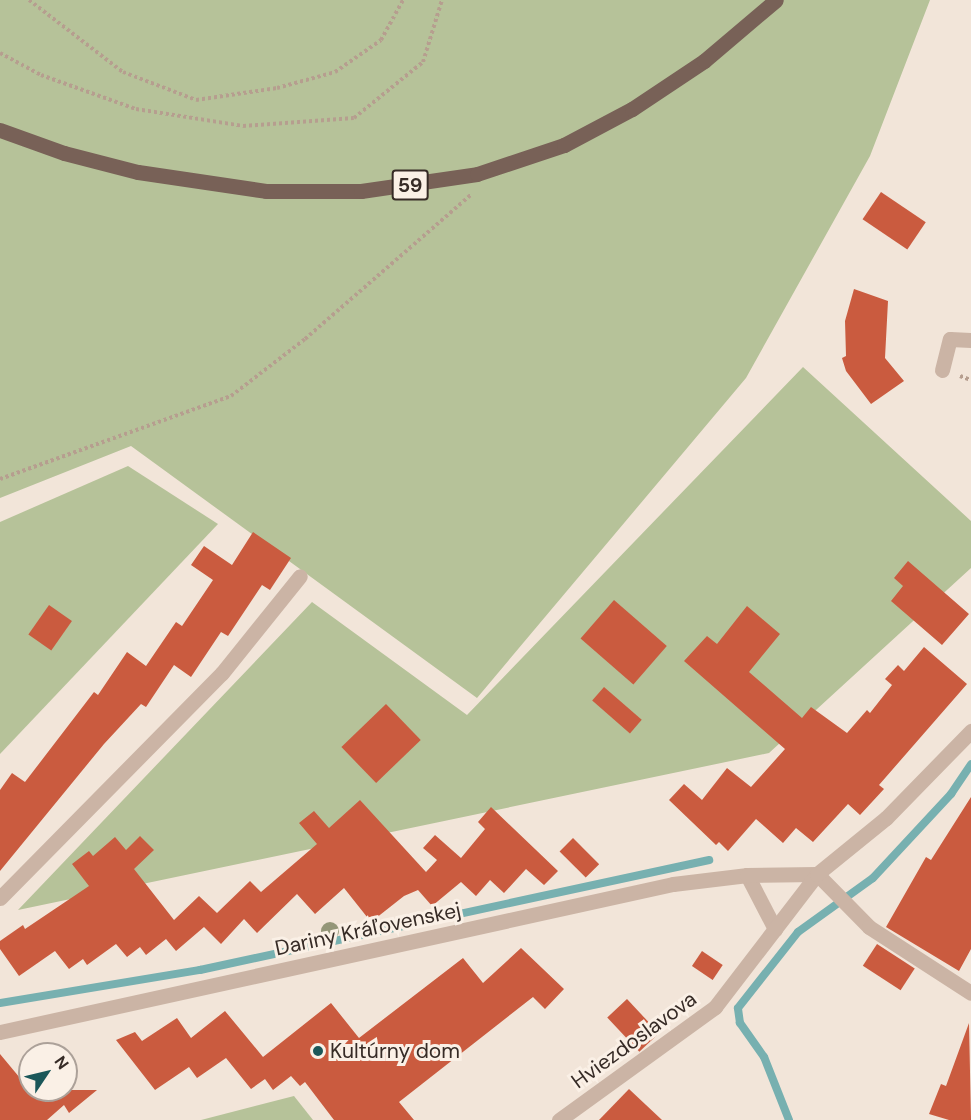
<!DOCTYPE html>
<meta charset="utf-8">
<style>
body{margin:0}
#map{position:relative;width:971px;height:1120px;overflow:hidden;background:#f2e5d9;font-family:"DM Sans",sans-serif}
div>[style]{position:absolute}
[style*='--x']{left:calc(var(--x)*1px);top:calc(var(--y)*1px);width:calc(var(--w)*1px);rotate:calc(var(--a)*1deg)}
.green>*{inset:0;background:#b6c299}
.stream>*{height:8px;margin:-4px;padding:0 4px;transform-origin:4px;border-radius:4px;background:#77b0b0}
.building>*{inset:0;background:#ca5b3f;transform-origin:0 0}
.path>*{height:4px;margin-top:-2px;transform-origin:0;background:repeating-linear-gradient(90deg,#b69e8f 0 3px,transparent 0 6px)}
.minor>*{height:15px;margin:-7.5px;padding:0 7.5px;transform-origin:7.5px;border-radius:7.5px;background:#cbb4a5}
.major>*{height:15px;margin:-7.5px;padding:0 7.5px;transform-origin:7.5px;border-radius:7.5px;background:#786157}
.trees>*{width:18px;height:18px;margin:-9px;border-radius:50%;background:#949678}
.dots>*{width:16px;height:16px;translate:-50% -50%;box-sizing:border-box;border:3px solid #faf0e6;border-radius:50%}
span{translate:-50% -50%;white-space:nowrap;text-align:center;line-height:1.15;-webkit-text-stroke:6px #faf0e6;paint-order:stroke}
.shield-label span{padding:2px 4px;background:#faf0e6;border:2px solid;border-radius:4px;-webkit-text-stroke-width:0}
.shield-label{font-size:20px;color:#362b26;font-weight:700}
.street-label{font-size:21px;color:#362b26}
.poi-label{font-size:21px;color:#362b26}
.left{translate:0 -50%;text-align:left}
.north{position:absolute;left:18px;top:1042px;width:60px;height:60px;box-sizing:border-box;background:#faf0e6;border:2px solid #aca199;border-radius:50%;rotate:55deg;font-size:16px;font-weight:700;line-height:24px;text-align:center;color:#362b26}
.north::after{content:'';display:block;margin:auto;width:21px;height:27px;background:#1b5759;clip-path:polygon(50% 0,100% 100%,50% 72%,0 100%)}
</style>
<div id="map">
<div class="green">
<div style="clip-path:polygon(0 0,930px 0,870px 156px,746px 378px,477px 698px,131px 446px,0 498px)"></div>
<div style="clip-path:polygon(803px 367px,971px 521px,971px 568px,769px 753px,18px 910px,312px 602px,467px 715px)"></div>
<div style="clip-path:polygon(128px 466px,218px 524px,0 754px,0 522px)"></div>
<div style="clip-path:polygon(294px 1096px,313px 1120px,201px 1120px)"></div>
</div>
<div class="stream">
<div style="--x:0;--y:1003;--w:203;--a:-9.4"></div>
<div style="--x:200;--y:970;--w:521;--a:-12.19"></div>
<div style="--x:789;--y:1120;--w:68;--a:-111.6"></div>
<div style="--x:764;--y:1057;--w:42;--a:-125.2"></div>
<div style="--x:740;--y:1023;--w:15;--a:-98"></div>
<div style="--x:738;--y:1008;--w:97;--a:-51.7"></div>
<div style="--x:798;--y:932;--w:92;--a:-35.8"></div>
<div style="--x:873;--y:878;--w:115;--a:-47.1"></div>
<div style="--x:951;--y:794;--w:36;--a:-56"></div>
</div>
<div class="building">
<div style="left:881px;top:192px;width:54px;height:33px;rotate:34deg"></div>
<div style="clip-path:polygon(854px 289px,888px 301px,885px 358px,904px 381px,871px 404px,846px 371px,842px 358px,846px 356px,845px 321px)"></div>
<div style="clip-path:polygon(253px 532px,291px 558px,270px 590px,262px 585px,228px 636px,221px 632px,191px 677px,174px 665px,146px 707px,141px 704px,104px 744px,0 871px,0 790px,12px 773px,25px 782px,94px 692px,98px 695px,127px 652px,146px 666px,176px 622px,182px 626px,213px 580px,191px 565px,204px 546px,232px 565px)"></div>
<div style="clip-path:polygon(908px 561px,969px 614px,942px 645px,891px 601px,903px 586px,894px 578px)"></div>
<div style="left:614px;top:600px;width:70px;height:51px;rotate:41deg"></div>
<div style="left:49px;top:605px;width:28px;height:36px;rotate:35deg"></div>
<div style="clip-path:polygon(747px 606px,780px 634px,749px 672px,802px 718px,811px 707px,847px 733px,867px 710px,870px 713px,892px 685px,885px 679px,898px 665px,904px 671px,924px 647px,967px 684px,879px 785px,884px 789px,860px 815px,848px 804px,813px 842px,796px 828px,783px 843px,756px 819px,728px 851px,719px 842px,716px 845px,669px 800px,684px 784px,702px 800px,727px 768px,751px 787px,785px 749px,684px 661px,707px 636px,717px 644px)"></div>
<div style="left:604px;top:687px;width:50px;height:18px;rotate:41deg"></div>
<div style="left:386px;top:704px;width:50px;height:62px;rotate:46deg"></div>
<div style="clip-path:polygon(971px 797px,971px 949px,959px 971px,886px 927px,926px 857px,931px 860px)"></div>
<div style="clip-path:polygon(360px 800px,426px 872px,437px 860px,423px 848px,435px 835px,461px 858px,485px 829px,478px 822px,491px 807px,558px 871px,544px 885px,526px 869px,504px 893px,490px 880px,476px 896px,461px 882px,432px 906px,418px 890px,404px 896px,371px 922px,344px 888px,315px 914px,297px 894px,257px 933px,244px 919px,221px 944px,204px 927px,176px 951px,166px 939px,146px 955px,140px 947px,127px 957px,116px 944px,87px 965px,83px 959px,69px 969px,55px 951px,19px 976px,0 949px,0 941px,23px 925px,25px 929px,89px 886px,72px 864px,89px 851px,93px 856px,115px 837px,126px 850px,140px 836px,154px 850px,134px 869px,174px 920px,199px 896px,217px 913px,250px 881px,261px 892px,317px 844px,299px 823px,314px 811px,329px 828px)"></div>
<div style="left:573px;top:838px;width:37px;height:19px;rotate:45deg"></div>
<div style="left:877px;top:944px;width:45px;height:26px;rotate:33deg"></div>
<div style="clip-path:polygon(521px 948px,564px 989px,545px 1009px,533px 997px,399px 1102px,414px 1120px,334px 1120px,305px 1082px,300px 1086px,291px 1076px,273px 1090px,265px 1079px,251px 1089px,226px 1058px,197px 1078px,189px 1067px,155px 1090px,116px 1040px,135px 1032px,142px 1041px,177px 1018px,191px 1038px,225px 1011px,263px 1057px,331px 1003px,359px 1038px,463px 958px,483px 983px)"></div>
<div style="left:702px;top:951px;width:25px;height:18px;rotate:34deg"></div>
<div style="left:627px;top:999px;width:47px;height:27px;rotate:47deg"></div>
<div style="clip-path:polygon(969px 1023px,971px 1120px,949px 1120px,929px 1114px,941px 1084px,946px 1086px)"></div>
<div style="clip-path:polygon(0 1054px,30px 1090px,97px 1090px,69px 1113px,64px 1105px,47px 1120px,0 1120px)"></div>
<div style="clip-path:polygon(629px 1089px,662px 1120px,599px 1120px)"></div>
</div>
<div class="path">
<div style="--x:29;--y:0;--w:118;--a:37.5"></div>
<div style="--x:123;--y:72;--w:78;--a:21"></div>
<div style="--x:196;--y:100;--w:82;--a:-8.4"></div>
<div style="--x:277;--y:88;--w:60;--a:-15.4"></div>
<div style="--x:335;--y:72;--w:56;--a:-34.8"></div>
<div style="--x:381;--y:40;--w:46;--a:-61.2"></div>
<div style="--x:0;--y:53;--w:47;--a:28.2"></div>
<div style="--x:41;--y:75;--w:101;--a:19.7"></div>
<div style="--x:136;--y:109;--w:108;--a:9"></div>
<div style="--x:243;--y:126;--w:111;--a:-4.1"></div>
<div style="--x:354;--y:118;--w:89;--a:-39.1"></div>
<div style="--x:423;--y:62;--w:65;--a:-73"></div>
<div style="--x:960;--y:376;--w:12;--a:20"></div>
<div style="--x:0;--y:479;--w:245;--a:-19.8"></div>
<div style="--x:231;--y:396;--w:93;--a:-37.6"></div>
<div style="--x:305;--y:339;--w:221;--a:-41"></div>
</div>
<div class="minor">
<div style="--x:942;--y:370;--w:32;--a:-76"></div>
<div style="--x:950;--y:339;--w:21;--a:3"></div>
<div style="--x:817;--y:874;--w:74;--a:45.5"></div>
<div style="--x:869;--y:927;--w:121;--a:32.9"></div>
<div style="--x:747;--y:875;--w:61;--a:62.6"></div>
<div style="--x:0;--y:898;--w:316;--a:-45.4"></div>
<div style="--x:222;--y:673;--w:124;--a:-51.2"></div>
<div style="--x:0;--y:1032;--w:689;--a:-12.4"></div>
<div style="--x:673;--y:884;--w:75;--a:-6.9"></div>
<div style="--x:747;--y:875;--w:70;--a:-0.8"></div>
<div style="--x:559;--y:1120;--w:193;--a:-35.9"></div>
<div style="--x:715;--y:1007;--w:168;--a:-52.5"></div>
<div style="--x:817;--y:874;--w:89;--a:-39.1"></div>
<div style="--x:886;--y:818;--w:122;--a:-45.7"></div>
</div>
<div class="major">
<div style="--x:0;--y:130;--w:68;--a:19.8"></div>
<div style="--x:64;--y:153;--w:76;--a:14.4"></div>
<div style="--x:138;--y:172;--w:129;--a:8.4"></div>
<div style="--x:266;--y:191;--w:95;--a:0"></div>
<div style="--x:361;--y:191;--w:117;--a:-8.3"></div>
<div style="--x:477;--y:174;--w:92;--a:-18.4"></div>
<div style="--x:564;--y:145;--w:77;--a:-27.9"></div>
<div style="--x:632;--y:109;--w:87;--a:-33.7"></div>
<div style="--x:704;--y:61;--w:94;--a:-40.3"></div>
</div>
<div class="trees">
<div style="left:330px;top:931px"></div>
</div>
<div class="dots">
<div style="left:318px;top:1051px;background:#1b5759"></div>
</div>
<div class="shield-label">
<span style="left:410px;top:185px">59</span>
</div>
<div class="street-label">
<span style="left:368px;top:929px;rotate:-12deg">Dariny Kráľovenskej</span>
<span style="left:634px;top:1040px;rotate:-36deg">Hviezdoslavova</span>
</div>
<div class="poi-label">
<span class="left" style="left:330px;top:1051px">Kultúrny dom</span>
</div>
<div class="north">N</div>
</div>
